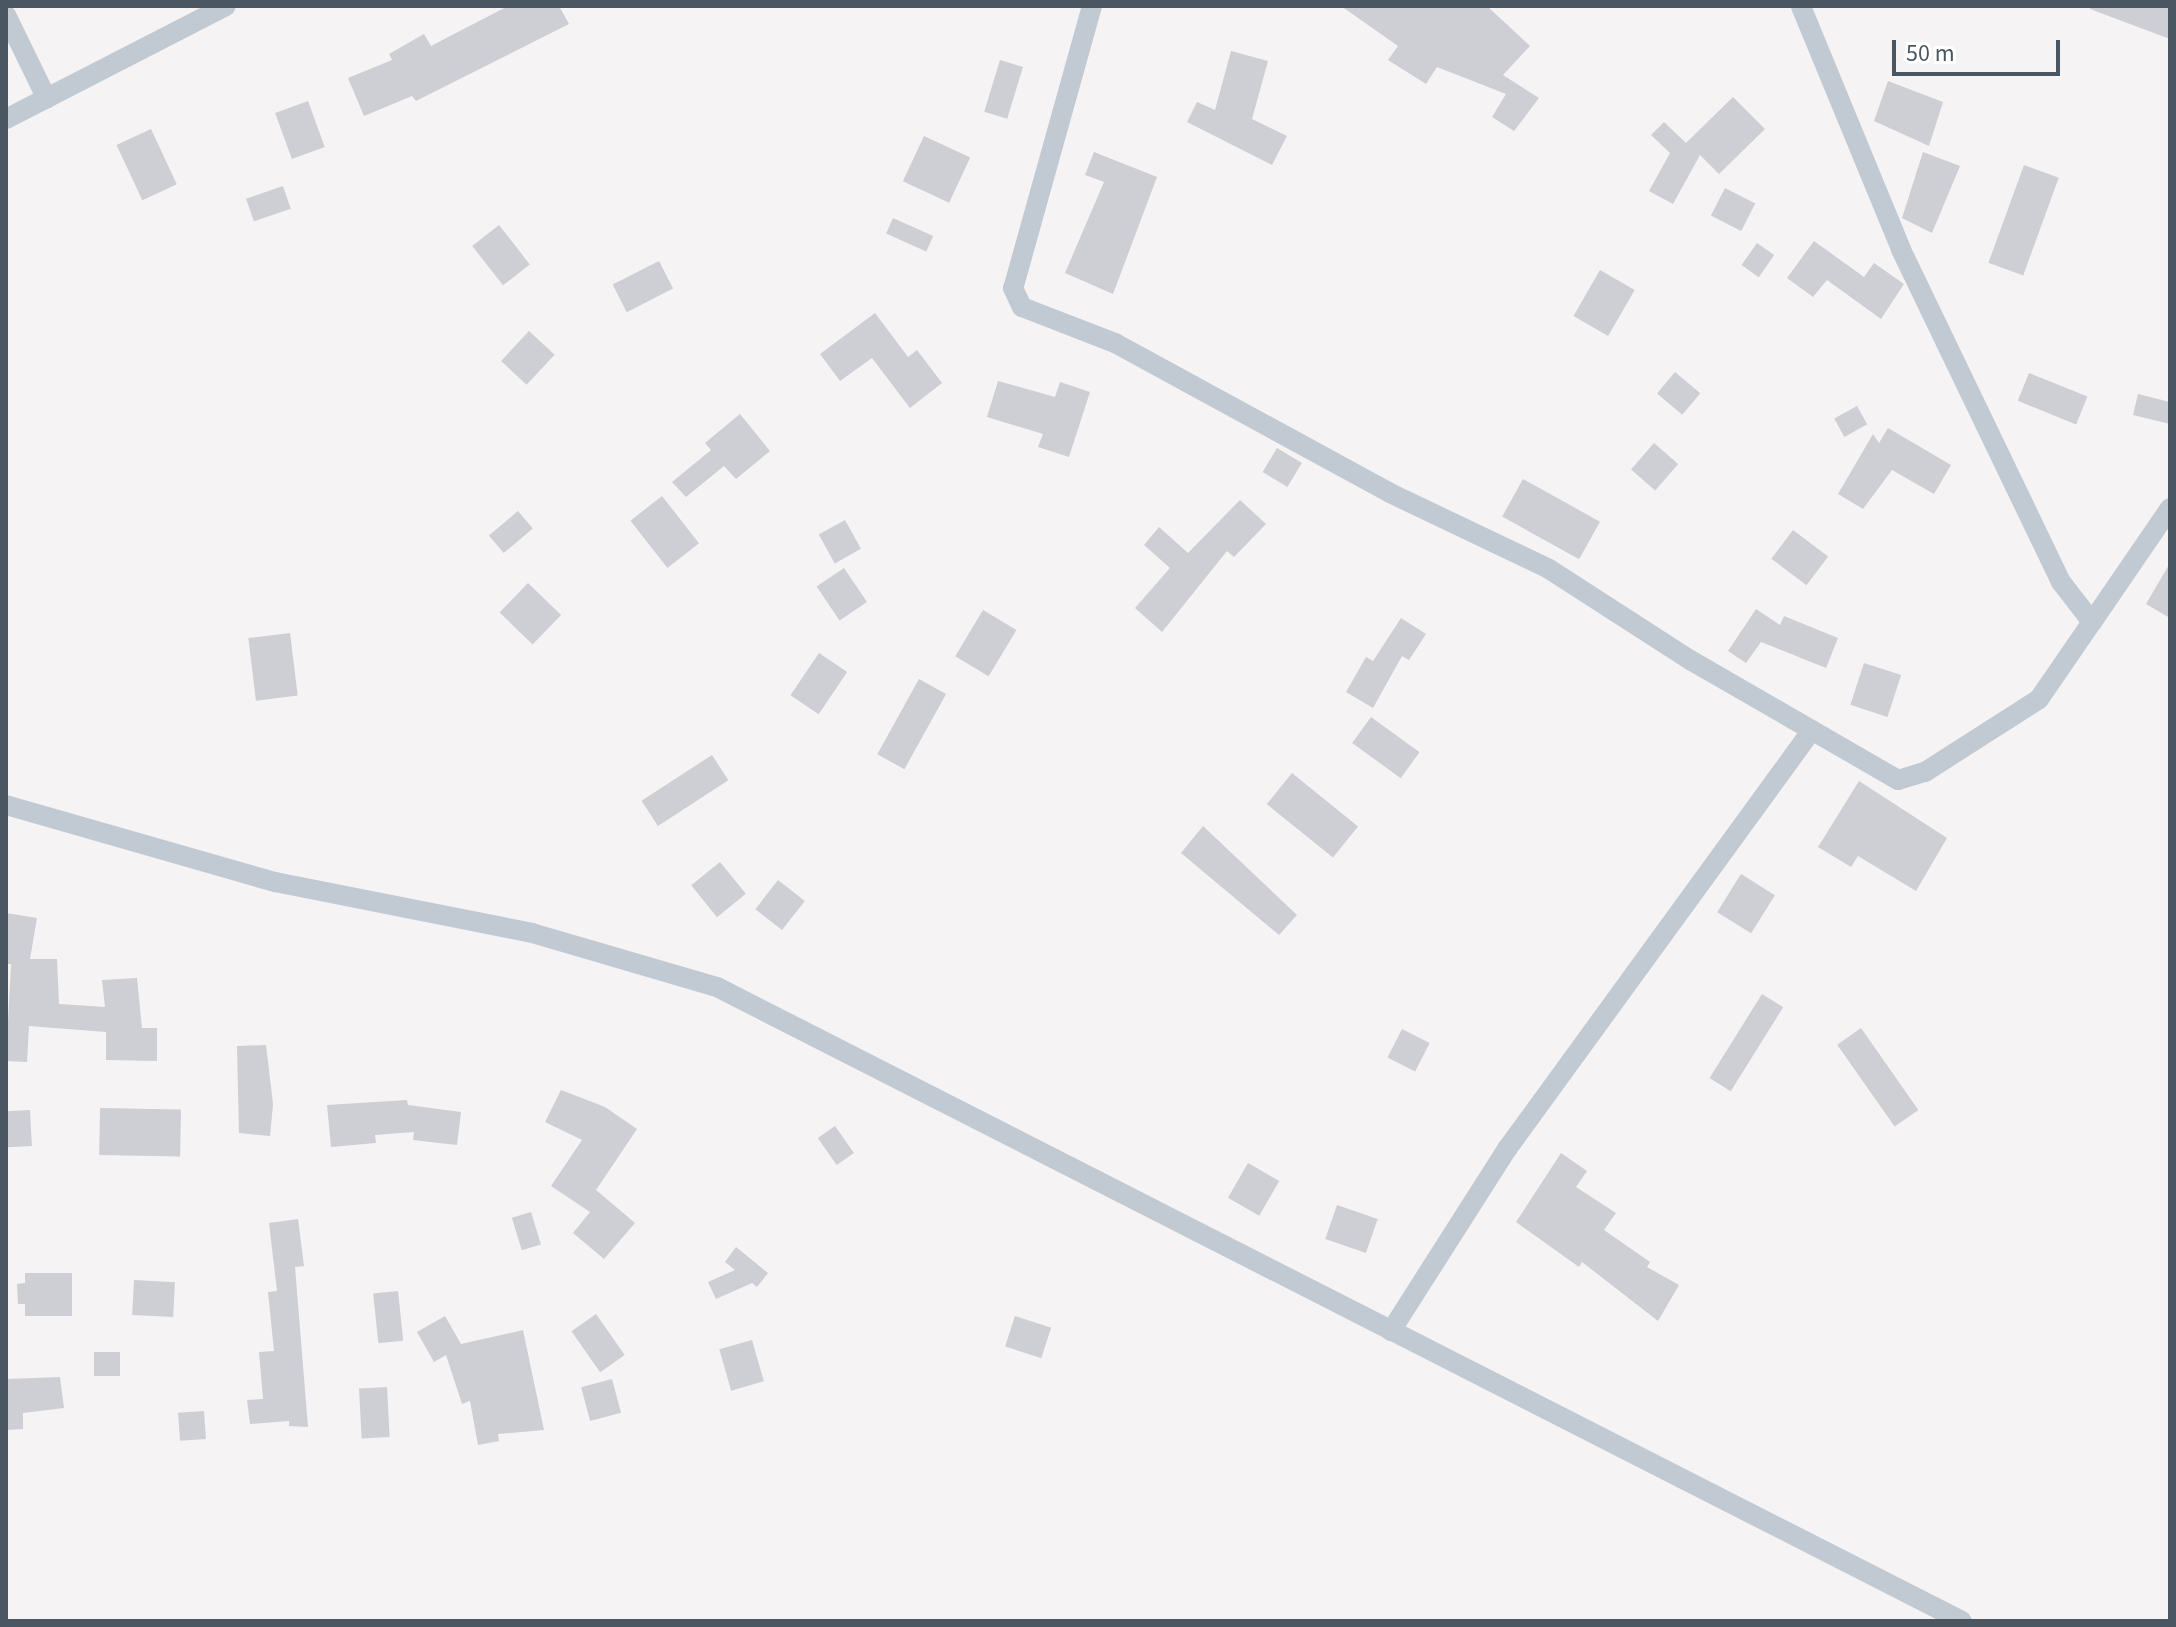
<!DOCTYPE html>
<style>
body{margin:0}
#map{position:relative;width:2176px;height:1627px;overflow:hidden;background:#f5f3f3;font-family:"Source Sans 3",sans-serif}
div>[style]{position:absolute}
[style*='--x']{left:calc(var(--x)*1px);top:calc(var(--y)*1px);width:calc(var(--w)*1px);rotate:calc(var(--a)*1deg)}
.building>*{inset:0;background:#cdcfd5;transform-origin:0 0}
.street>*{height:20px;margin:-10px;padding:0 10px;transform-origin:10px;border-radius:10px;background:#c1cad2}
span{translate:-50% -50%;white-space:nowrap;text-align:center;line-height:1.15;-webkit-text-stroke:6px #fff;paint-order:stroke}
.frame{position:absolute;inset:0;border:8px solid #4a5661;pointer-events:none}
.scale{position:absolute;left:1892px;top:40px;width:168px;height:36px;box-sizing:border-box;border:4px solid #4a5661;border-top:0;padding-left:10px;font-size:24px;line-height:28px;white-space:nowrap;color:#4a5661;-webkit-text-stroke:6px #fff;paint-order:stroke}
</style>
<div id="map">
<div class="building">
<div style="clip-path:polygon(508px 6px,559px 6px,569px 24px,416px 101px,412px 96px,364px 116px,348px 78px,392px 60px,389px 54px,424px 34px,431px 46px)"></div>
<div style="clip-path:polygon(1341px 6px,1487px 6px,1530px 46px,1503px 75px,1539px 98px,1514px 131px,1492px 117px,1506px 94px,1437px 67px,1426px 84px,1388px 60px,1398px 46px)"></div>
<div style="clip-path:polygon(2091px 6px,2170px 6px,2170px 39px,2090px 9px)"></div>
<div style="clip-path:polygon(1231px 51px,1268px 61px,1252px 119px,1287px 136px,1272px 165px,1187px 122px,1197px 102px,1215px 110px)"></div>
<div style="left:1000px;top:60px;width:24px;height:54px;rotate:17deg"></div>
<div style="clip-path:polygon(1888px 81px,1943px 102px,1929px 146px,1874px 121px)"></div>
<div style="clip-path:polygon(1733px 97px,1765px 129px,1719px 174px,1700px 155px,1673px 204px,1649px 191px,1670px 153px,1651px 135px,1664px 122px,1686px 143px)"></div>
<div style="left:308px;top:101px;width:49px;height:35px;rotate:70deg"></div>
<div style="left:151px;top:129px;width:61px;height:38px;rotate:65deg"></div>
<div style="left:924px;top:136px;width:51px;height:50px;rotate:25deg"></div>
<div style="clip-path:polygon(1094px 152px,1157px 177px,1113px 294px,1065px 273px,1104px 182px,1085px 175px)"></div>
<div style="clip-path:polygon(1923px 152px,1960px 166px,1932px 233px,1902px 218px)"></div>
<div style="left:2024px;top:165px;width:37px;height:104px;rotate:20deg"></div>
<div style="left:283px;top:186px;width:24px;height:39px;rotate:71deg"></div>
<div style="left:1725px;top:188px;width:34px;height:31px;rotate:27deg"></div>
<div style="left:893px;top:218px;width:44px;height:17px;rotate:24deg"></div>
<div style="left:499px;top:225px;width:50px;height:34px;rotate:52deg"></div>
<div style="clip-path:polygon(1814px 241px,1864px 277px,1874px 263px,1904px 284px,1881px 319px,1827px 280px,1813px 297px,1787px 278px)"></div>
<div style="left:1757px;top:243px;width:21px;height:27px;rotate:35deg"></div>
<div style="left:659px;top:261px;width:31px;height:52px;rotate:63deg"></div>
<div style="left:1600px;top:270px;width:40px;height:53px;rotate:30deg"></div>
<div style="clip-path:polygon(875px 313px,908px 357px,917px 350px,942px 383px,910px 408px,872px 358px,840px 381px,820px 354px)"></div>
<div style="left:529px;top:331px;width:35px;height:41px;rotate:43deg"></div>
<div style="left:1675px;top:372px;width:33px;height:28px;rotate:40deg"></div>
<div style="left:2029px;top:373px;width:63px;height:30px;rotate:22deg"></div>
<div style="clip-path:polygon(998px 381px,1055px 397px,1060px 382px,1090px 392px,1069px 457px,1038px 447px,1043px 434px,987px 417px)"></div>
<div style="clip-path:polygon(2138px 394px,2170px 402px,2170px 424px,2133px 415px)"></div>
<div style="left:1857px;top:406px;width:21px;height:26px;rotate:61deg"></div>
<div style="clip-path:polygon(740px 414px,770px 451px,736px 479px,724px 466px,686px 497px,672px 482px,711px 450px,705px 443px)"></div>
<div style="clip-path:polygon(1888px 428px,1951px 465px,1934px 494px,1892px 470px,1863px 509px,1838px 494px,1873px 434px,1879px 443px)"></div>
<div style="left:1654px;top:443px;width:32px;height:35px;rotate:41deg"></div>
<div style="left:1277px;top:448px;width:29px;height:28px;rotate:31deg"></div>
<div style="left:1523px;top:479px;width:88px;height:43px;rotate:29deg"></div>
<div style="left:662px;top:496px;width:60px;height:40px;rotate:52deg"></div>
<div style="clip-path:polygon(1240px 500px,1266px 524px,1234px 557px,1227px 551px,1162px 632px,1135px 608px,1170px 568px,1144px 545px,1159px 527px,1188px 553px)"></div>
<div style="left:518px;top:511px;width:23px;height:38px;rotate:50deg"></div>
<div style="left:845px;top:520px;width:33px;height:30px;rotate:61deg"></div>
<div style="left:1793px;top:530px;width:44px;height:36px;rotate:37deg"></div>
<div style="clip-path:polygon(2170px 563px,2170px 618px,2146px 604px)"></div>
<div style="left:844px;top:568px;width:41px;height:33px;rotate:56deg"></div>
<div style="left:528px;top:583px;width:46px;height:41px;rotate:44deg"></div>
<div style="clip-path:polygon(1756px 609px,1780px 625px,1784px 616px,1838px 638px,1826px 668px,1761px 642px,1746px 663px,1728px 651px)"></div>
<div style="left:983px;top:610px;width:39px;height:54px;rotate:31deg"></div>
<div style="clip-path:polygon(1401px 618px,1426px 634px,1409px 660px,1402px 656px,1373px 708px,1346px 692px,1366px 657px,1373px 661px)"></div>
<div style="left:290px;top:633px;width:63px;height:42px;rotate:83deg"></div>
<div style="left:819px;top:653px;width:34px;height:51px;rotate:34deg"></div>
<div style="left:1864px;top:663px;width:39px;height:44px;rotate:18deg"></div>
<div style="left:919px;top:679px;width:31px;height:86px;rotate:29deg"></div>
<div style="left:1371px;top:717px;width:60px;height:32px;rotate:36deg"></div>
<div style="left:712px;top:755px;width:30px;height:84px;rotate:57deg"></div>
<div style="left:1292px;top:773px;width:85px;height:40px;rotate:39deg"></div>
<div style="clip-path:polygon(1859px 781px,1947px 838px,1916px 891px,1858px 856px,1851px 867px,1818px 847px)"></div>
<div style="clip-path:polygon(1203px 826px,1297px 915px,1279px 935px,1181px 853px)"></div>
<div style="left:720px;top:862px;width:41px;height:37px;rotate:51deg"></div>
<div style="left:1741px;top:874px;width:40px;height:45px;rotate:32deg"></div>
<div style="left:778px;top:880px;width:34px;height:37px;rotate:38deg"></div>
<div style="clip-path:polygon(6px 913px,37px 918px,30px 959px,57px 959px,59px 1004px,105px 1007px,102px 980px,137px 978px,142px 1028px,157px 1028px,157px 1061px,106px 1060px,106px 1032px,29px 1026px,27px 1062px,6px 1061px,11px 964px,6px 964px)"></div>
<div style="left:1762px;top:994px;width:25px;height:99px;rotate:32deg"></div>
<div style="left:1861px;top:1028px;width:100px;height:29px;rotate:55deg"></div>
<div style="left:1402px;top:1029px;width:31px;height:32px;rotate:27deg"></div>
<div style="clip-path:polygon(266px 1045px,273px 1104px,270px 1136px,239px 1133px,237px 1046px)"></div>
<div style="clip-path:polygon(561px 1090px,605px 1107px,637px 1129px,596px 1190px,635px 1223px,604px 1259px,573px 1233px,590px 1212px,551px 1186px,582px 1140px,545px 1122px)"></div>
<div style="clip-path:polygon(407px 1100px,408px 1105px,461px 1112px,457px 1145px,413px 1140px,414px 1132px,375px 1135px,376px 1143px,331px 1147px,327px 1105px)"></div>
<div style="left:100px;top:1108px;width:81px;height:47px;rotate:1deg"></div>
<div style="left:30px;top:1110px;width:36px;height:24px;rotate:87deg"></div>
<div style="left:835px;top:1126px;width:33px;height:21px;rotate:55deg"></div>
<div style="clip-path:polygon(1561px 1153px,1587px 1171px,1576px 1187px,1616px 1213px,1604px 1230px,1650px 1262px,1647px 1267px,1679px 1285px,1658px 1321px,1582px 1262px,1579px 1267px,1516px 1222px)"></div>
<div style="left:1248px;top:1163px;width:36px;height:40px;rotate:30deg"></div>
<div style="left:1337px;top:1205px;width:43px;height:36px;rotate:19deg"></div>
<div style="left:531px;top:1212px;width:34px;height:20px;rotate:73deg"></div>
<div style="clip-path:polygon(298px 1219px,304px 1266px,295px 1267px,308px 1427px,289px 1426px,289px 1421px,250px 1424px,247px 1400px,263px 1399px,259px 1352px,274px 1351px,268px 1292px,277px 1291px,269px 1223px)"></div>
<div style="clip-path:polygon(736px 1247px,768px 1273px,757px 1287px,752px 1283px,716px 1299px,708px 1282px,735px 1270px,725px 1262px)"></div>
<div style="clip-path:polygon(25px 1273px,72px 1273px,72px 1316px,25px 1316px,25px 1304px,18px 1304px,17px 1284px,25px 1283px)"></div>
<div style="left:134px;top:1280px;width:41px;height:35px;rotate:3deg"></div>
<div style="left:398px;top:1291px;width:50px;height:25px;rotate:84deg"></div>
<div style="left:596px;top:1314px;width:50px;height:30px;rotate:55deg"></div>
<div style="clip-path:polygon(445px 1316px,461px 1344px,523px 1330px,544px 1430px,498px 1434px,499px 1441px,478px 1445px,470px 1401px,462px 1404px,446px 1355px,434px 1362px,417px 1332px)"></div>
<div style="left:1015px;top:1316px;width:38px;height:32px;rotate:18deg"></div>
<div style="left:752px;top:1340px;width:43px;height:34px;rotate:74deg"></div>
<div style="left:94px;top:1352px;width:26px;height:24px"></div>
<div style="clip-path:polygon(60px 1377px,64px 1408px,23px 1413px,23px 1429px,6px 1430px,6px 1379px)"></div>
<div style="left:612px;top:1379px;width:35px;height:32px;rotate:75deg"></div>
<div style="left:387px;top:1387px;width:50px;height:28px;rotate:87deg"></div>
<div style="left:204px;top:1411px;width:28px;height:26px;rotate:86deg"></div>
</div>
<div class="street">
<div style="--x:1092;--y:6;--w:293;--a:105.6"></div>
<div style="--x:1013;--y:288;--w:21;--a:65"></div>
<div style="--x:1022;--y:307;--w:100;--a:21.2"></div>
<div style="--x:1115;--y:343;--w:313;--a:28.6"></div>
<div style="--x:1390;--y:493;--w:176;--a:25.5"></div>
<div style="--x:1549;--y:569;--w:170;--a:32.8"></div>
<div style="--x:1692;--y:661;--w:238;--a:30"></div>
<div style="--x:1898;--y:780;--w:28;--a:-17"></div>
<div style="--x:1925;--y:772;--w:135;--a:-32.6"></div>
<div style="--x:2039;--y:699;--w:93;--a:-55.5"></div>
<div style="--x:2092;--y:622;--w:51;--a:-127.8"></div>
<div style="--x:2061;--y:582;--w:369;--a:-115.7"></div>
<div style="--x:1901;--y:249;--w:263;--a:-112.4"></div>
<div style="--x:6;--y:15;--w:93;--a:64"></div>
<div style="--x:6;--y:119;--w:247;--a:-27.2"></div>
<div style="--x:2092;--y:622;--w:138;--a:-55.6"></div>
<div style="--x:6;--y:805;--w:280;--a:16"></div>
<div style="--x:275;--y:882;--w:262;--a:11.2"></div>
<div style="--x:532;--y:933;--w:193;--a:16.3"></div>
<div style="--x:717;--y:987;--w:1397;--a:26.99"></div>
<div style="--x:1391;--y:1331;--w:216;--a:-57.5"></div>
<div style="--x:1507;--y:1149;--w:518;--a:-53.95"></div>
</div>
<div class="frame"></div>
<div class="scale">50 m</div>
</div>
